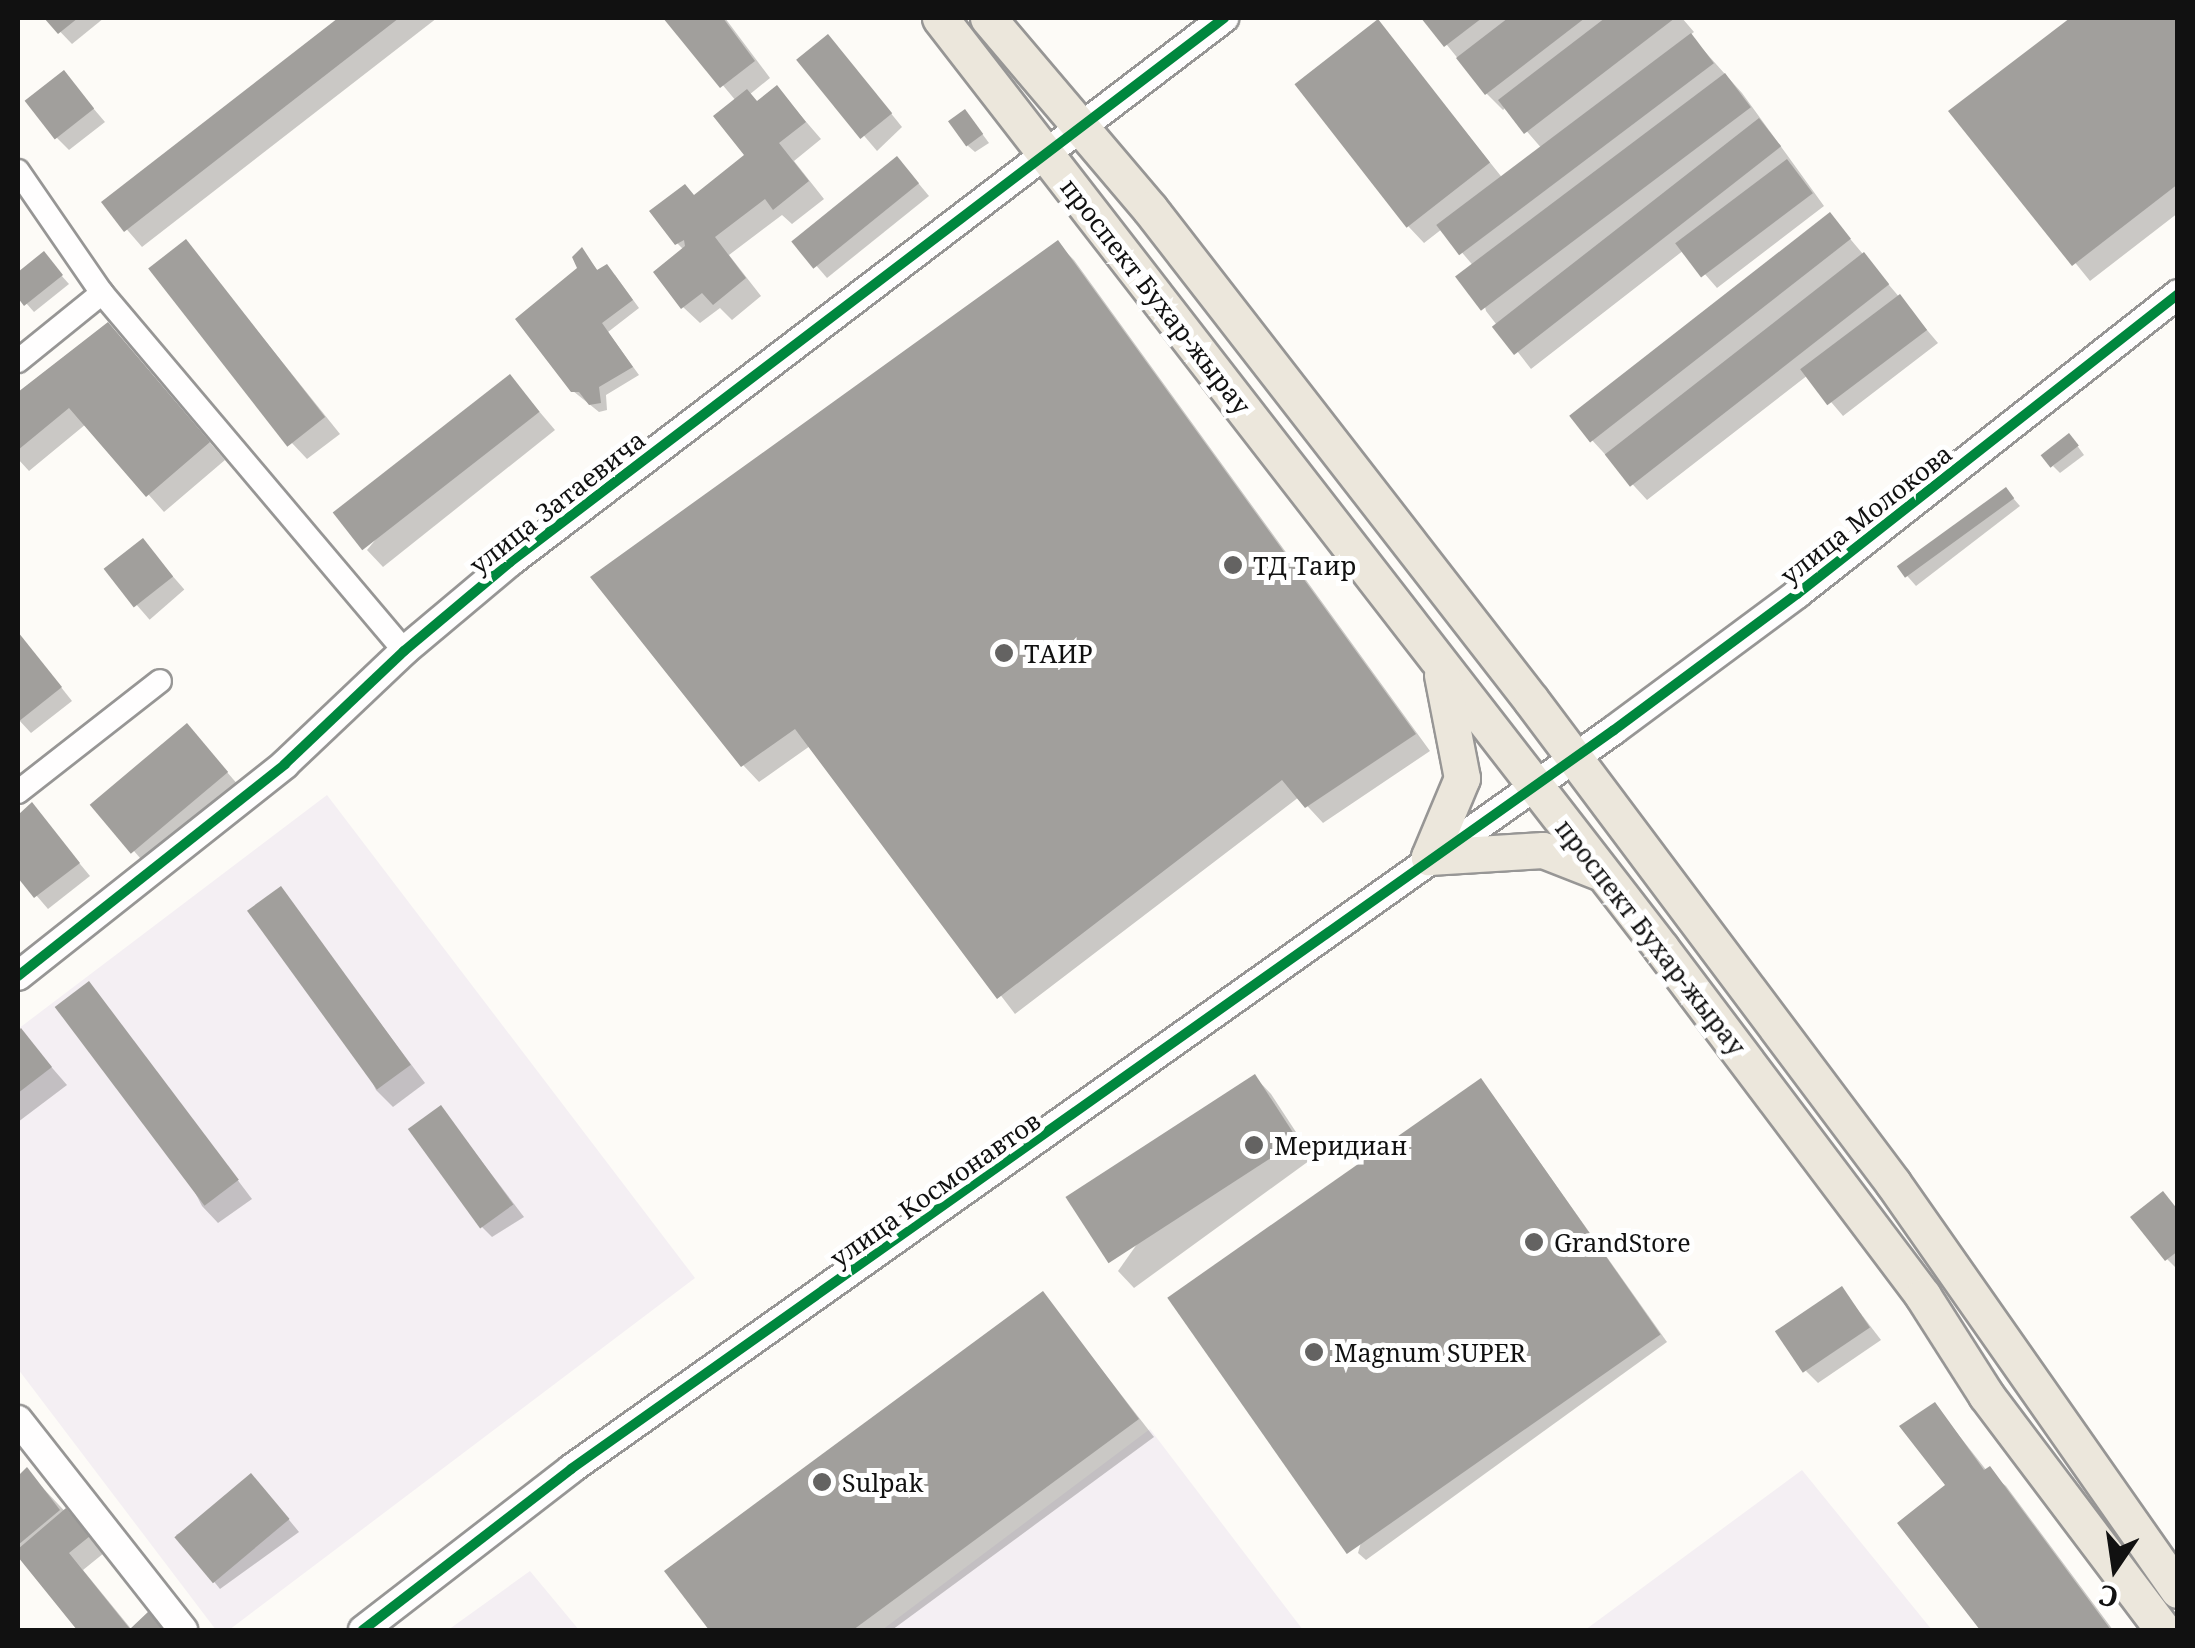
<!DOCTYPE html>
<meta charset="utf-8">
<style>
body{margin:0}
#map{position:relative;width:2195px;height:1648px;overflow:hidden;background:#fdfbf7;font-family:"Noto Serif",serif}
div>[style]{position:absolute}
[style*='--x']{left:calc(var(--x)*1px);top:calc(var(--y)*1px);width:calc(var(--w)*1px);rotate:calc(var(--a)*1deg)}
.industrial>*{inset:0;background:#f4eff3}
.shadow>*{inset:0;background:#0003;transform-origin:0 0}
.building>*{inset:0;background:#a19f9c;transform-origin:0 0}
.roads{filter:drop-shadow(2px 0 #979695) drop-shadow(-2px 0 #979695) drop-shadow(0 2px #979695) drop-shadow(0 -2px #979695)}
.minor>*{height:22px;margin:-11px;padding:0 11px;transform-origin:11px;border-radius:11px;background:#fffefe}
.tertiary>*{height:28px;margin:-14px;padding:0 14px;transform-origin:14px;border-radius:14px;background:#fffefe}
.primary>*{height:35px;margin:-17.5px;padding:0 17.5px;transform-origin:17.5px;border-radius:17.5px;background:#ece7dc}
.cycleway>*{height:10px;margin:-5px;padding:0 5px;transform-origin:5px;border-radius:5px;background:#00873e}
.dots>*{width:28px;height:28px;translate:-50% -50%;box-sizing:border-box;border:5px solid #fff;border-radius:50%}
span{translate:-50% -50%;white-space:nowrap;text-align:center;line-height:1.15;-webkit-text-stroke:10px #fff;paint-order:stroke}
.street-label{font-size:25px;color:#111}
.poi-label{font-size:25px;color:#111}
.left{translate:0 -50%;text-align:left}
.frame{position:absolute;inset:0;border:20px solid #111;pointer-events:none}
.north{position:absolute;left:2065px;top:1518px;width:100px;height:100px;-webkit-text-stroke:8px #fff;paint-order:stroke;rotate:193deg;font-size:28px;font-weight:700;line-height:40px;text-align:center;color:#111}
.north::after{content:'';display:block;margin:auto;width:35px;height:45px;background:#111;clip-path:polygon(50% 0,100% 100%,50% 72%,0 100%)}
</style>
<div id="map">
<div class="industrial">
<div style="clip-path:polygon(327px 795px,695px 1278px,229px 1630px,216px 1630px,18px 1369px,18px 1029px)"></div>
<div style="clip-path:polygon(1150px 1429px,1303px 1630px,882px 1630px)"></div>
<div style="clip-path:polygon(1802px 1470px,1932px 1630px,1585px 1630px)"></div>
<div style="clip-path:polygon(530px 1571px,579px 1630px,448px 1630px)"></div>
</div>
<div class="shadow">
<div style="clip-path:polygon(47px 18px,104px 18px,72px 44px)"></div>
<div style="clip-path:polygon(342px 18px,437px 18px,142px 247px,104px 203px)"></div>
<div style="clip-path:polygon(667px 18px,725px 18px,770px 78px,749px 95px,758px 104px,777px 88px,821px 139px,794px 161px,824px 199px,792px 224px,782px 215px,729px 255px,761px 296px,732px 320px,720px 308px,700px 323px,683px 307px,684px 250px,677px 243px,747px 155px,736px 101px)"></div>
<div style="clip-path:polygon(1425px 18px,1682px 18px,1694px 32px,1690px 35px,1742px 93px,1824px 206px,1717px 288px,1684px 250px,1531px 369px,1486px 311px,1476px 269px,1442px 229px,1424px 243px,1408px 226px,1378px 22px,1504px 180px,1543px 150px,1506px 107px,1503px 110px,1486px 93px)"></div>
<div style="clip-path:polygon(2075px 18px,2178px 18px,2178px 213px,2090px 281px,1952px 111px)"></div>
<div style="clip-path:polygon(840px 50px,902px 127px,877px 151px,798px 58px)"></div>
<div style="clip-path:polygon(64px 74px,105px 122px,69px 150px,57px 138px)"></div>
<div style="clip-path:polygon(972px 120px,989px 143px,975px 152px,967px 145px)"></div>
<div style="clip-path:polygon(909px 172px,929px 196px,827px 278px,795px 241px)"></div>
<div style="clip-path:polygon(1830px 215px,1938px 343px,1843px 416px,1808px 375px,1647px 500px,1591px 439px)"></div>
<div style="clip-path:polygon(186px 242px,340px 434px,307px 459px,291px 442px)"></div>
<div style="clip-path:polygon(1058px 244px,1074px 260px,1430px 751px,1323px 823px,1299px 797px,1015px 1014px,810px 746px,759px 782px,743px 765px)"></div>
<div style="clip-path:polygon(582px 251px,599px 272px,615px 275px,639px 308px,608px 332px,639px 375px,606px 395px,607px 410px,599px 412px,573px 391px)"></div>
<div style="clip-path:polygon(43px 255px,69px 284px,34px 312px,18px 294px,18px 276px)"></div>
<div style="clip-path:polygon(108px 325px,225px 460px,164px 512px,86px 424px,29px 471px,18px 459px,18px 395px)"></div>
<div style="clip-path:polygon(510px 377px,555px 430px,383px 567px,367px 550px)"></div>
<div style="clip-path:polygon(2076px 444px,2084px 455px,2060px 473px,2053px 466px)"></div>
<div style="clip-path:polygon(2013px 498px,2020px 506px,1916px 586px,1902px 570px)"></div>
<div style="left:143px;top:542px;width:63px;height:46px;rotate:49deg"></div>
<div style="clip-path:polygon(18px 633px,72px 701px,31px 733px,18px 719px)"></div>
<div style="left:187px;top:726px;width:85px;height:122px;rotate:49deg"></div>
<div style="clip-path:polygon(32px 806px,90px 876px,48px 909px,18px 874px,18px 818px)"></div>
<div style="clip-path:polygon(280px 889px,425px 1083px,393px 1107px,376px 1090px)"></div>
<div style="clip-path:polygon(89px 984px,252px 1199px,218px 1223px,202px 1206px)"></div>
<div style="clip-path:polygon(21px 1032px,67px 1085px,18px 1122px,18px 1034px)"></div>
<div style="clip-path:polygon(1255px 1077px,1271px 1094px,1313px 1158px,1134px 1288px,1118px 1271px)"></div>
<div style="clip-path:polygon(1488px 1089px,1667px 1342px,1366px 1560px,1358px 1553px)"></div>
<div style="clip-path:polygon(441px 1108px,524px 1217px,492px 1237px,480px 1225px)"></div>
<div style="clip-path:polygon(2178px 1210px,2178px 1270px,2167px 1259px)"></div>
<div style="clip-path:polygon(1842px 1289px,1881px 1340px,1818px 1383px,1806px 1371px)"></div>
<div style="clip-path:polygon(1043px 1294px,1154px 1437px,892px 1630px,712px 1630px,668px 1571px)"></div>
<div style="clip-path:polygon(1935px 1405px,1987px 1471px,2006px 1486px,2113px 1630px,1983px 1630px,1901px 1523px,1949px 1486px)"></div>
<div style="clip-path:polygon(27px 1471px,104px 1553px,83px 1570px,132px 1630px,81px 1630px,18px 1553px,18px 1479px)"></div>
<div style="clip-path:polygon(263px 1488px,299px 1532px,220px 1589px,176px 1535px)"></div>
</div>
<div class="building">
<div style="clip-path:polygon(44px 18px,78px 18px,58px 34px)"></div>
<div style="clip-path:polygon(338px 18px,399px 18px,124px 232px,101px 202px)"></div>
<div style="clip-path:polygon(663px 18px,723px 18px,755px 61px,720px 88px)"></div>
<div style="clip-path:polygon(1421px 18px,1482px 18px,1444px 47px)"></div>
<div style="clip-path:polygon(1508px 18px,1585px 18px,1485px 95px,1456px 58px)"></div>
<div style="clip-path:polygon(1605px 18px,1675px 18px,1524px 134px,1498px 100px)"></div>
<div style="clip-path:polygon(2070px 18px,2178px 18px,2178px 184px,2072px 266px,1948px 111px)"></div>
<div style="left:1378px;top:19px;width:182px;height:106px;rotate:52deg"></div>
<div style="left:1691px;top:33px;width:38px;height:319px;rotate:53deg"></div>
<div style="left:828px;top:34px;width:102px;height:41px;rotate:51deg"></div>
<div style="left:64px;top:70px;width:49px;height:50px;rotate:52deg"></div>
<div style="left:1725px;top:73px;width:43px;height:338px;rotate:53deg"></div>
<div style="clip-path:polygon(777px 85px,806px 122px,779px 143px,809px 181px,773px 210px,765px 199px,715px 237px,746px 278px,713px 305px,702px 293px,681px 309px,653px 272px,685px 246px,684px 240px,675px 245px,649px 211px,685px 184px,694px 195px,744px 155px,713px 116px,747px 89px,757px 101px)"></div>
<div style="left:965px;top:109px;width:31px;height:21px;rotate:54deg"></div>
<div style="left:1759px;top:118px;width:36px;height:339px;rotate:52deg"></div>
<div style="left:897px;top:156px;width:35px;height:136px;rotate:51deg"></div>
<div style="left:1787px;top:159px;width:43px;height:140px;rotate:53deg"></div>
<div style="left:1830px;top:212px;width:34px;height:331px;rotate:52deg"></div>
<div style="left:186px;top:239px;width:226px;height:48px;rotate:52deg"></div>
<div style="clip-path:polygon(1058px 240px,1416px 734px,1305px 808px,1282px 780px,997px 999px,795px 729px,741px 767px,590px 577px)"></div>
<div style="clip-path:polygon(582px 247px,597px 270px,607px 264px,633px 300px,602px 323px,633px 367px,599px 387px,601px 403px,589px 405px,579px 392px,571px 392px,515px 319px,577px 268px,572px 257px)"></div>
<div style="clip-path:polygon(44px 251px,63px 275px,24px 306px,18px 298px,18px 272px)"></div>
<div style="left:1864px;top:252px;width:41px;height:329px;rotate:52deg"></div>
<div style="left:1900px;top:294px;width:45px;height:125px;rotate:53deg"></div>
<div style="clip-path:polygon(108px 322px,210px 442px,146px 497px,69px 408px,18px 450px,18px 392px)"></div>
<div style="left:510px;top:374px;width:48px;height:225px;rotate:52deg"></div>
<div style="left:2069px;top:433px;width:16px;height:36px;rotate:52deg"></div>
<div style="left:2006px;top:487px;width:14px;height:135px;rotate:54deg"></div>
<div style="left:143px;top:538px;width:49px;height:50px;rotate:52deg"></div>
<div style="clip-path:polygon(18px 632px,62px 687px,18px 722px)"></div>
<div style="left:187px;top:723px;width:64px;height:127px;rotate:50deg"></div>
<div style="clip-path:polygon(32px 802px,80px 863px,34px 898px,18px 878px,18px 815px)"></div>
<div style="left:281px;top:886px;width:221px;height:42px;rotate:54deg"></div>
<div style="left:89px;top:981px;width:249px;height:43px;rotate:53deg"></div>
<div style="clip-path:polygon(21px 1028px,52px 1067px,18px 1093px,18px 1031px)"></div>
<div style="left:1255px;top:1074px;width:79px;height:226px;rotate:57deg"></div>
<div style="left:1481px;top:1078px;width:313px;height:383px;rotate:55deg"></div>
<div style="left:441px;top:1105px;width:123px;height:41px;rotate:54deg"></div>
<div style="clip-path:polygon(2163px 1191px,2178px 1210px,2178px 1251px,2165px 1261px,2130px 1217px)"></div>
<div style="left:1842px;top:1286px;width:50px;height:81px;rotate:56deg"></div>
<div style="clip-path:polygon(1043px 1291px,1139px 1419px,853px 1630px,709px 1630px,664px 1571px)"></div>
<div style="clip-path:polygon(1935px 1402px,1984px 1470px,1990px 1466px,2111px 1630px,1980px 1630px,1897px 1523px,1945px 1485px,1899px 1426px)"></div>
<div style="clip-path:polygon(27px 1467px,60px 1510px,18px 1545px,18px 1476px)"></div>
<div style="left:251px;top:1473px;width:60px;height:100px;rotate:50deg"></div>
<div style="clip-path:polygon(66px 1508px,90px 1536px,69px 1553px,130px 1629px,149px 1611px,165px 1630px,77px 1630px,18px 1557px,18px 1549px)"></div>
</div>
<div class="roads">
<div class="minor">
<div style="--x:18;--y:171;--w:148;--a:55.5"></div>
<div style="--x:102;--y:293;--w:468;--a:49.8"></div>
<div style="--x:18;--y:361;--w:108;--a:-39"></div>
<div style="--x:18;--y:792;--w:180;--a:-38"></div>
</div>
<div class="tertiary">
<div style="--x:18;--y:976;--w:341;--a:-38.4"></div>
<div style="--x:285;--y:764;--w:164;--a:-43.5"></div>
<div style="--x:404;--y:651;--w:138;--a:-40"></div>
<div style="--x:510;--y:562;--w:898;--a:-37.3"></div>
<div style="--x:18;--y:1420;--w:267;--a:51.8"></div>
<div style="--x:363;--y:1630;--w:263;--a:-37.7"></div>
<div style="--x:571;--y:1469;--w:1278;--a:-35.32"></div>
<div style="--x:1614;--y:730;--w:228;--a:-36.6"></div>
<div style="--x:1797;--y:594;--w:485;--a:-38.2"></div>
</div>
<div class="primary">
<div style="--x:940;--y:18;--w:1177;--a:52.21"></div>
<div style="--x:1661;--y:948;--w:436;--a:53"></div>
<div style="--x:1923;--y:1296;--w:117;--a:57.5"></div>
<div style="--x:1986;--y:1395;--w:294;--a:53"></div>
<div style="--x:988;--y:18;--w:250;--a:49.7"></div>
<div style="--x:1150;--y:209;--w:621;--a:52.19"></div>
<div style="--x:1531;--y:700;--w:604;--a:53.15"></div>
<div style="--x:1893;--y:1183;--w:497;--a:55"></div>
<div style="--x:1442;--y:675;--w:105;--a:79"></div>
<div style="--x:1462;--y:778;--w:86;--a:112.7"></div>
<div style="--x:1429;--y:857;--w:114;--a:-3.5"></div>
<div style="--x:1543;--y:850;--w:63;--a:21.3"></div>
</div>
</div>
<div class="cycleway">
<div style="--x:18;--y:976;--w:341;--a:-38.4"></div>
<div style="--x:285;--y:764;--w:164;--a:-43.5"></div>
<div style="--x:404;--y:651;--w:138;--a:-40"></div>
<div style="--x:510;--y:562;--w:898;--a:-37.3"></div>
<div style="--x:363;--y:1630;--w:263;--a:-37.7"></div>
<div style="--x:571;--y:1469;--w:1278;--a:-35.32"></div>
<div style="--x:1614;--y:730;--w:228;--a:-36.6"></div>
<div style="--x:1797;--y:594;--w:485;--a:-38.2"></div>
</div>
<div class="dots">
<div style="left:1233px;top:565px;background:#646362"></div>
<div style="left:1004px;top:653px;background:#646362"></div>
<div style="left:1254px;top:1145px;background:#646362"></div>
<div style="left:1534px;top:1242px;background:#646362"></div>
<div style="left:1314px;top:1352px;background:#646362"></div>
<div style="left:822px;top:1482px;background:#646362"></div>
</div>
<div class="street-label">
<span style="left:1156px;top:296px;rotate:52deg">проспект Бухар-жырау</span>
<span style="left:557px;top:502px;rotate:-38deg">улица Затаевича</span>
<span style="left:1866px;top:514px;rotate:-38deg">улица Молокова</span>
<span style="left:1651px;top:937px;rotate:52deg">проспект Бухар-жырау</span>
<span style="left:935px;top:1189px;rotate:-35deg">улица Космонавтов</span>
</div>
<div class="poi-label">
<span class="left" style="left:1253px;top:565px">ТД Таир</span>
<span class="left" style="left:1024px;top:653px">ТАИР</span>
<span class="left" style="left:1274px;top:1145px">Меридиан</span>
<span class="left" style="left:1554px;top:1242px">GrandStore</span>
<span class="left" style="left:1334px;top:1352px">Magnum SUPER</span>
<span class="left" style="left:842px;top:1482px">Sulpak</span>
</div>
<div class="frame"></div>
<div class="north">С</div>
</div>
